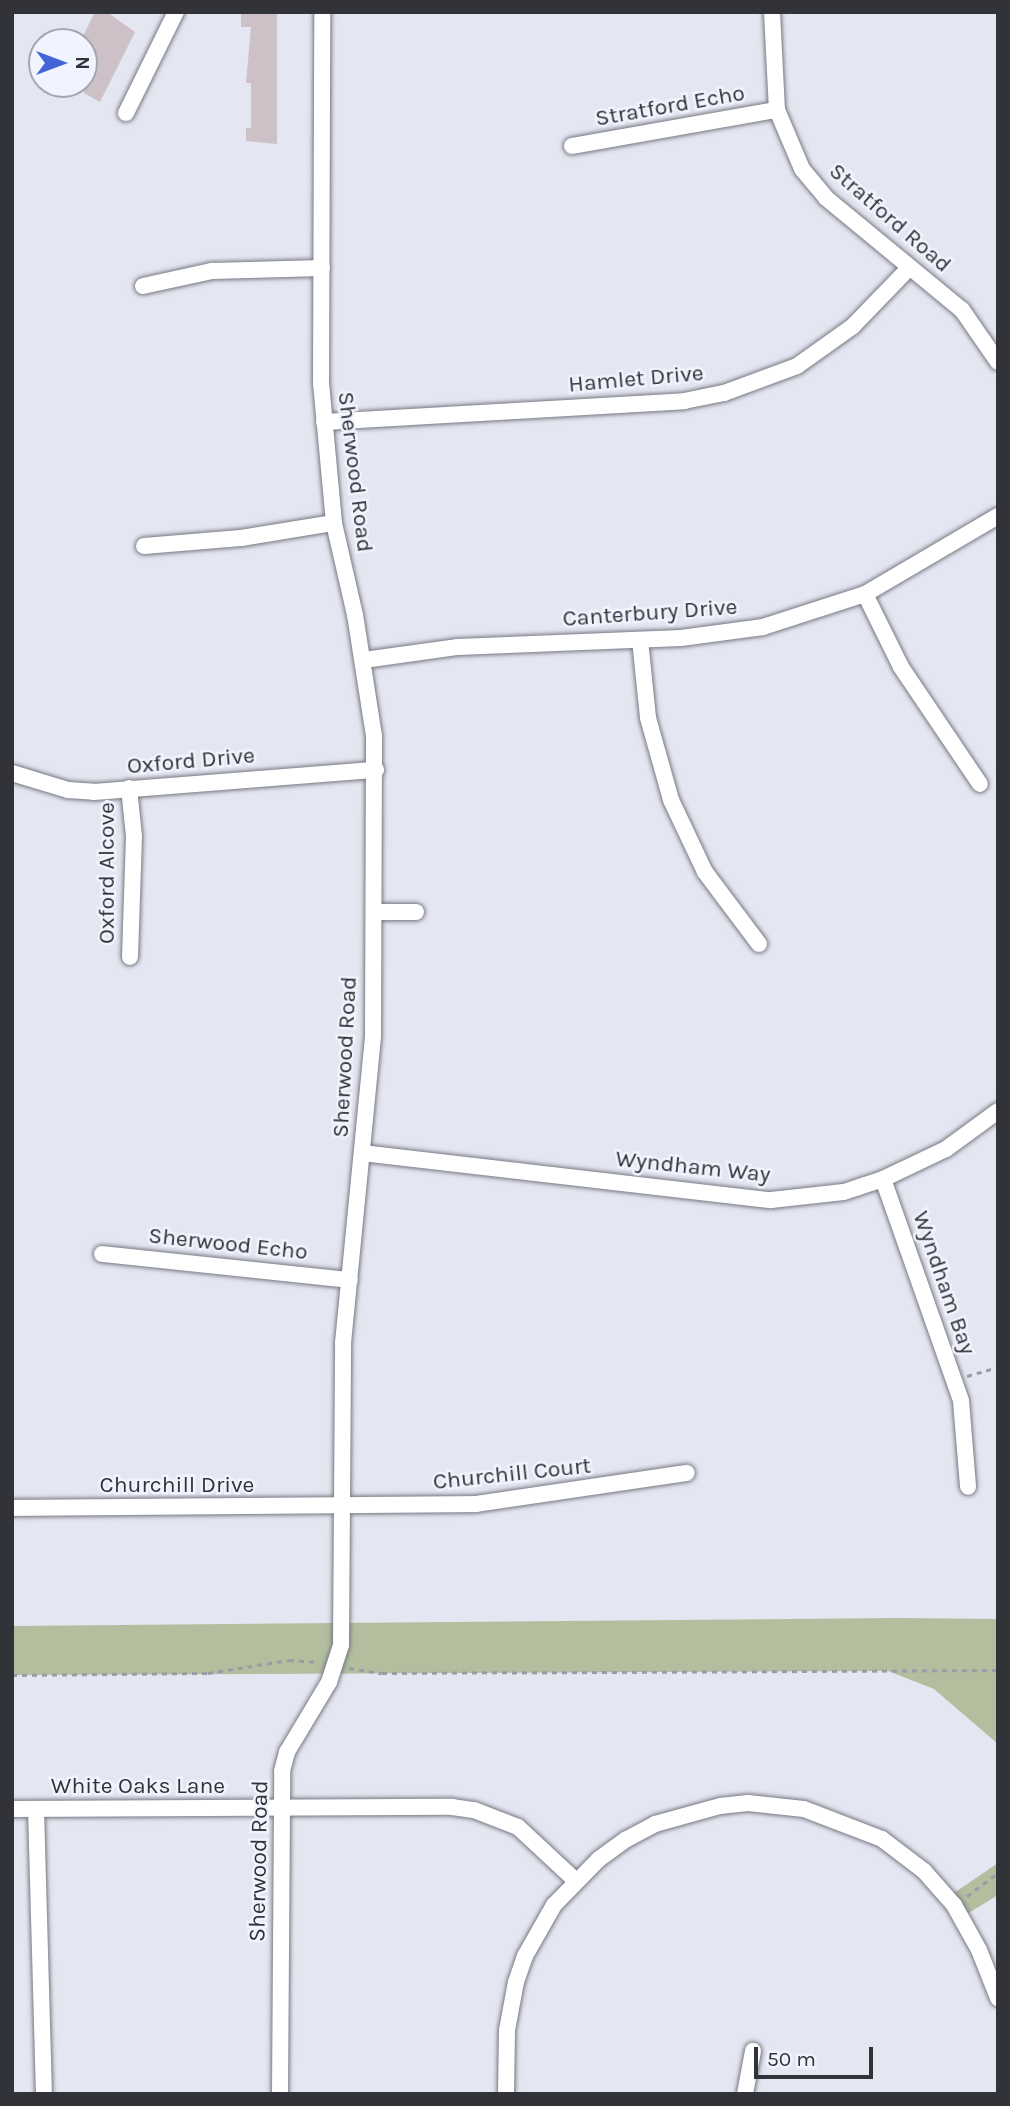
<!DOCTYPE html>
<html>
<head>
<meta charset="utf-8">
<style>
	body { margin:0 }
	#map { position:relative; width:1010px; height:2106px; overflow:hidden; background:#e4e6f1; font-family:Karla,sans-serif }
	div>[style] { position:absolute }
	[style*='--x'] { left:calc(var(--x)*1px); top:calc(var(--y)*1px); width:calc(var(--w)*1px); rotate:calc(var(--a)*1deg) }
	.green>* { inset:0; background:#b3be9e }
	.building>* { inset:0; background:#cdc1c7 }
	.path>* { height:2.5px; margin-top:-1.25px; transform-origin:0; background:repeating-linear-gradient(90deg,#9a9ca5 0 5px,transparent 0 10px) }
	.roads { filter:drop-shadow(0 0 2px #777983) drop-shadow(0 0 2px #777983) }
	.minor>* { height:16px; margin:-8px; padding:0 8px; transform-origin:8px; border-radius:8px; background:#fff }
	span { translate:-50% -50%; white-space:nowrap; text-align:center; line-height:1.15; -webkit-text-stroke:5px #f1f3fe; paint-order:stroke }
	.street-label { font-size:23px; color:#323338 }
	.frame { position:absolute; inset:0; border:14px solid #323338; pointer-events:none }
	.north { position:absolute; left:28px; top:28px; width:70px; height:70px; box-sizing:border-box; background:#f1f3fe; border:2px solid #a5a6af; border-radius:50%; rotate:90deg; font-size:19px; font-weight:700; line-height:28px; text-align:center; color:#323338 }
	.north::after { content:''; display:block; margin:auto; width:24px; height:32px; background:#4165d7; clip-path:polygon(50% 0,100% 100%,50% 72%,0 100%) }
	.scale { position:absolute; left:754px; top:2047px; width:119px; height:32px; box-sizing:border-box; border:4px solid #323338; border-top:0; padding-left:9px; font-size:21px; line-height:24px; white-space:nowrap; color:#323338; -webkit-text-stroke:5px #f1f3fe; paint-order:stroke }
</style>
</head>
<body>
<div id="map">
	<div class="green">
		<div style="clip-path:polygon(897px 1618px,998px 1619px,998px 1744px,934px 1689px,888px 1671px,12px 1675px,12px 1626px)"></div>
		<div style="clip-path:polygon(998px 1863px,998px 1895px,962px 1917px,948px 1897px)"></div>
	</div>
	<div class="building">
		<div style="clip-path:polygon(95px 12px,107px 12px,135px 32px,100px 102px,84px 93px,84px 42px,80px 42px)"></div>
		<div style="clip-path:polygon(241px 12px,277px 12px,277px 144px,246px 141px,246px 128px,251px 128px,251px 83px,246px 83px,251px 27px,241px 27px)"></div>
	</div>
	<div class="path">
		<div style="--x:967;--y:1376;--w:32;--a:-16"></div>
		<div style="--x:349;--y:1668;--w:33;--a:9"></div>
		<div style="--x:382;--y:1673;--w:616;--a:-0.28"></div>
		<div style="--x:12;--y:1675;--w:196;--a:-0.6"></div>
		<div style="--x:208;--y:1673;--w:82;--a:-9.1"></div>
		<div style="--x:289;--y:1660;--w:30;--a:4"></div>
		<div style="--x:967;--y:1896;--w:39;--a:-37"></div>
	</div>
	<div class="roads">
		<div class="minor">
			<div style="--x:772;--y:12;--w:98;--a:87.1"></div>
			<div style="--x:777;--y:110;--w:64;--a:67"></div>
			<div style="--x:802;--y:169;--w:38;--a:50"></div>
			<div style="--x:826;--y:198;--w:176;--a:39.5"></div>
			<div style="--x:962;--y:310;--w:63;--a:55.3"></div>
			<div style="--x:126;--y:113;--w:113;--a:-63.7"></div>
			<div style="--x:572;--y:146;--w:208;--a:-10"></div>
			<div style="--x:143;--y:286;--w:71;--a:-12.3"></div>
			<div style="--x:212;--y:271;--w:110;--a:-1.6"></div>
			<div style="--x:324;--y:422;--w:361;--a:-3.3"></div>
			<div style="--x:684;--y:401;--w:41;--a:-11.3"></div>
			<div style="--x:724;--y:393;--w:78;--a:-20.3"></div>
			<div style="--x:797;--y:366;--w:69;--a:-35.5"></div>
			<div style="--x:853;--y:326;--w:81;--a:-46"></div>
			<div style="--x:144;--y:546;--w:97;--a:-4.7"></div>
			<div style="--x:241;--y:538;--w:94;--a:-9.2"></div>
			<div style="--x:865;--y:594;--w:81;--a:63.7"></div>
			<div style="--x:901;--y:667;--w:141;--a:56"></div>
			<div style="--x:640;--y:640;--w:78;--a:84.1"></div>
			<div style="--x:648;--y:718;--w:85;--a:74.3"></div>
			<div style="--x:671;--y:800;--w:80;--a:64.7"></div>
			<div style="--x:705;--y:872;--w:90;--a:53.1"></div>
			<div style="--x:364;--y:660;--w:95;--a:-7.9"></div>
			<div style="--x:458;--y:647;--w:223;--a:-2.3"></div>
			<div style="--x:681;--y:638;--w:83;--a:-7.6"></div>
			<div style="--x:763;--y:627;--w:107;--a:-17.9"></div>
			<div style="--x:865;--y:594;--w:154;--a:-30.4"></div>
			<div style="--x:12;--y:773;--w:59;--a:16.9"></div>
			<div style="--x:68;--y:790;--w:26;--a:4"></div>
			<div style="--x:94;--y:792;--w:283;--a:-4.5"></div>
			<div style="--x:129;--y:788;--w:48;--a:84.1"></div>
			<div style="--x:134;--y:836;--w:121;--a:91.9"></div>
			<div style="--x:374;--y:912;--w:42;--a:0"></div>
			<div style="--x:362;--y:1153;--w:412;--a:6.6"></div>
			<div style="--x:771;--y:1200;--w:73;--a:-6.3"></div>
			<div style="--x:844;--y:1192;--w:41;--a:-18.4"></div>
			<div style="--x:883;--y:1179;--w:70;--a:-25.5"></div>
			<div style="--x:946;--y:1149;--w:64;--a:-36.2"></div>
			<div style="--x:883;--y:1179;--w:235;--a:70.6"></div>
			<div style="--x:961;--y:1401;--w:86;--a:85.3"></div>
			<div style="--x:102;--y:1254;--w:249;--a:6"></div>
			<div style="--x:12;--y:1508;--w:464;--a:-0.5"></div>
			<div style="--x:476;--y:1504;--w:213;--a:-8.4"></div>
			<div style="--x:12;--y:1809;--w:440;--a:-0.3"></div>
			<div style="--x:452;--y:1807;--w:22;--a:8"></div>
			<div style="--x:474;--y:1810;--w:47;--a:21.1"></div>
			<div style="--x:518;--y:1827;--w:78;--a:42.9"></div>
			<div style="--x:36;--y:1809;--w:285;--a:88.4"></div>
			<div style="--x:280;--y:2094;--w:323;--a:-89.6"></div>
			<div style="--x:282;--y:1771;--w:20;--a:-75"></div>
			<div style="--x:287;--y:1752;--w:82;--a:-59"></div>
			<div style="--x:329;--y:1682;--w:39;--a:-72"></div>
			<div style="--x:341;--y:1645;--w:302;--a:-89.6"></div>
			<div style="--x:343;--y:1343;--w:308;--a:-84.4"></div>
			<div style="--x:373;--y:1036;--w:300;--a:-89.8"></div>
			<div style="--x:374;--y:736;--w:122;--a:-98.9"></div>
			<div style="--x:355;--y:615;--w:94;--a:-102.9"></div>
			<div style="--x:334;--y:523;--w:141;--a:-95.3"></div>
			<div style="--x:321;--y:383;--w:371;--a:-89.8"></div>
			<div style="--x:506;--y:2094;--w:64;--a:-89.1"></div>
			<div style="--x:507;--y:2030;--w:49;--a:-79.4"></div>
			<div style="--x:516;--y:1982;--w:28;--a:-71"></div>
			<div style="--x:525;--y:1956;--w:59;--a:-60.4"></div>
			<div style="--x:554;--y:1905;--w:64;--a:-45.6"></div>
			<div style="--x:599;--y:1859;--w:34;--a:-36"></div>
			<div style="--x:627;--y:1839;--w:32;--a:-28"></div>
			<div style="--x:655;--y:1824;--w:67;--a:-15.5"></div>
			<div style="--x:720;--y:1806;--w:28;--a:-6"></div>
			<div style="--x:748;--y:1803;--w:56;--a:6.1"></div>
			<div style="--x:804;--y:1809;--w:84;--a:21"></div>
			<div style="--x:882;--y:1839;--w:53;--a:37.3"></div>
			<div style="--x:924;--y:1871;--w:45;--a:48.6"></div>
			<div style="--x:954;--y:1905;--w:51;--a:60.9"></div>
			<div style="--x:979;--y:1950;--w:52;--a:68.4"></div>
			<div style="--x:745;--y:2094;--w:44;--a:-79.5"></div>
		</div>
	</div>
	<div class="street-label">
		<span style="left:670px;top:106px;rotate:-10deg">Stratford Echo</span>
		<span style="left:890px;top:218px;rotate:41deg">Stratford Road</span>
		<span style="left:636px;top:379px;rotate:-5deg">Hamlet Drive</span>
		<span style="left:355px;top:472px;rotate:83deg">Sherwood Road</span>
		<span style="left:650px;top:613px;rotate:-4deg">Canterbury Drive</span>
		<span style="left:191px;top:761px;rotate:-5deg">Oxford Drive</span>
		<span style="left:107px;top:873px;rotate:-90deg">Oxford Alcove</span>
		<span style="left:345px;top:1057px;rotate:-87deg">Sherwood Road</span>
		<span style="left:693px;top:1167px;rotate:6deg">Wyndham Way</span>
		<span style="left:228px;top:1244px;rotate:6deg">Sherwood Echo</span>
		<span style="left:944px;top:1283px;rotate:71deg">Wyndham Bay</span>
		<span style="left:512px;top:1474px;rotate:-6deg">Churchill Court</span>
		<span style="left:177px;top:1485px">Churchill Drive</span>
		<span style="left:138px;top:1786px">White Oaks Lane</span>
		<span style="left:259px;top:1861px;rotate:-89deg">Sherwood Road</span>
	</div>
	<div class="frame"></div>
	<div class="north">N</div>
	<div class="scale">50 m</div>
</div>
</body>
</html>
